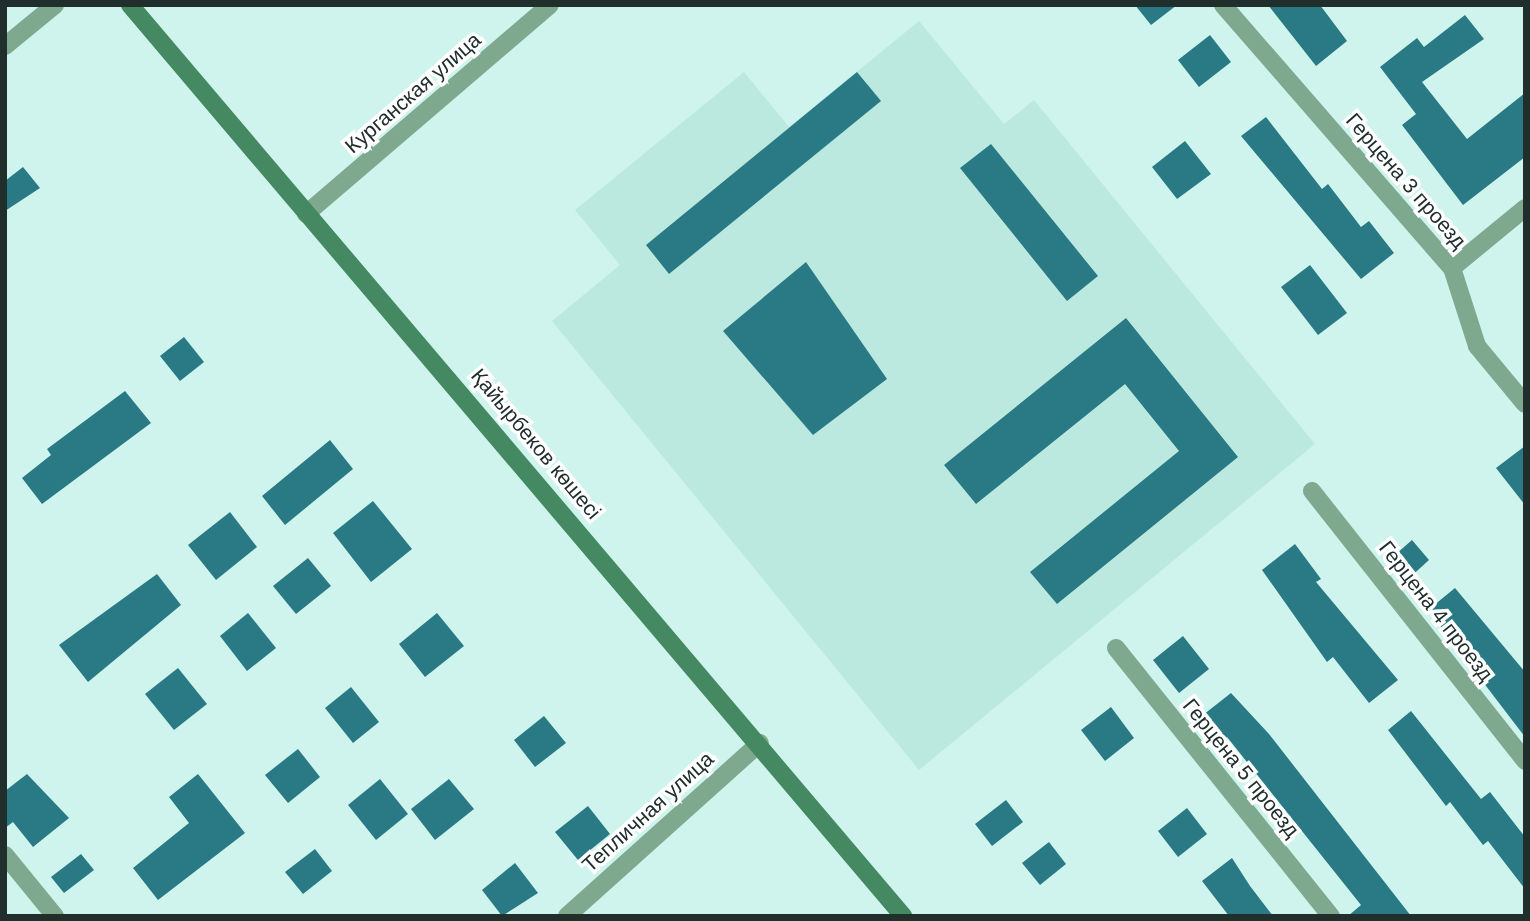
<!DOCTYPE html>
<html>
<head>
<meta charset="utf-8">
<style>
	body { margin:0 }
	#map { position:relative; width:1530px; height:921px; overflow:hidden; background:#cff4ed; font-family:Helvetica,sans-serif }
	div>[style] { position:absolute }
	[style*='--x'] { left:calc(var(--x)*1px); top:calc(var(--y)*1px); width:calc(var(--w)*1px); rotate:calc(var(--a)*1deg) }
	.built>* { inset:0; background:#bbe9e0 }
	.building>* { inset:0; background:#297a85 }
	.minor>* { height:18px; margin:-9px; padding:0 9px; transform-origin:9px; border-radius:9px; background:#7ea98e }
	.tertiary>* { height:18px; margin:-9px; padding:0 9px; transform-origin:9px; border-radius:9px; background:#7ea98e }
	.secondary>* { height:18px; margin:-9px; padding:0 9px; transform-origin:9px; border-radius:9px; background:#448961 }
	span { translate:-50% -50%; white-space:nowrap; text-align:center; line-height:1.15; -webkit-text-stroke:7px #fff; paint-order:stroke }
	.street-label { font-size:21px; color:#202e2c }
	.frame { position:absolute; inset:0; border:7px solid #202e2c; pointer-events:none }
</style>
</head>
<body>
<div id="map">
	<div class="built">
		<div style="clip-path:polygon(919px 21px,1004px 124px,1034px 100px,1315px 444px,919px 770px,552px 321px,620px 265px,575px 210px,744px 72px,789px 127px)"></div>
	</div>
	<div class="building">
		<div style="clip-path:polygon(1135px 5px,1177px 5px,1151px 25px)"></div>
		<div style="clip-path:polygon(1268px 5px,1320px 5px,1347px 41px,1316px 66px)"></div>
		<div style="clip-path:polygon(1465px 15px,1484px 39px,1422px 82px,1467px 139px,1525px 93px,1525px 157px,1463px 205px,1402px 125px,1416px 114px,1380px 67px,1417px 38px,1424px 47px)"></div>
		<div style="clip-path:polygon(1210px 35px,1231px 62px,1199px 87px,1178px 60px)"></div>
		<div style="clip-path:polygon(857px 72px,881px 101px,669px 274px,646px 245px)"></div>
		<div style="clip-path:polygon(1266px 117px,1322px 189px,1328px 184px,1361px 227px,1369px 221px,1394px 253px,1361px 279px,1241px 136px)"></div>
		<div style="clip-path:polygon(1185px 141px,1211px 174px,1177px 199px,1152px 167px)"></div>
		<div style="clip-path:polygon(991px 144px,1098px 276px,1067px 301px,960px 168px)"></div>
		<div style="clip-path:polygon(23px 167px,40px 188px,5px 211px,5px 181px)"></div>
		<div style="clip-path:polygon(806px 262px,887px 379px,813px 435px,723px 331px)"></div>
		<div style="clip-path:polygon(1310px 265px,1347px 313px,1318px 335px,1281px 287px)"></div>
		<div style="clip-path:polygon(1126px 318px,1238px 457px,1057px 604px,1030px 572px,1179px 451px,1125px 384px,976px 504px,944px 465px)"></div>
		<div style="clip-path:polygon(184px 337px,204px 362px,180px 381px,160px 356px)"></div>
		<div style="clip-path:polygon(125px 391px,151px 423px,42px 504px,22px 478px,51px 455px,47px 449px)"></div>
		<div style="clip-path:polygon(330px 440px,353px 469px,285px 525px,262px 496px)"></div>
		<div style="clip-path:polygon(1525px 446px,1525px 505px,1496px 468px)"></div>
		<div style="clip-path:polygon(373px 501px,412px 549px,371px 582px,333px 533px)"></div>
		<div style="clip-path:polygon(230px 512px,257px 547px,216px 580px,188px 545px)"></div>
		<div style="clip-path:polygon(1412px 540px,1429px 560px,1406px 581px,1388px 561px)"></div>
		<div style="clip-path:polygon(1295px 544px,1321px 579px,1316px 582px,1398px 680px,1369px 703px,1333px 657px,1327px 662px,1262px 570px)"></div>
		<div style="clip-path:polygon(308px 558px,331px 586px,296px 614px,273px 586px)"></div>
		<div style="clip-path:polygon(157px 574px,181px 605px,88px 682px,59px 645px)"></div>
		<div style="clip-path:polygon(1455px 588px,1525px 672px,1525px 737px,1428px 610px)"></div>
		<div style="clip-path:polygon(248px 613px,276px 648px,247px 671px,220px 636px)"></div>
		<div style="clip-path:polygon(437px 613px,464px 646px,425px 677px,399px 644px)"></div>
		<div style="clip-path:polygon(1183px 636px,1209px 669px,1179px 693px,1153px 660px)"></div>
		<div style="clip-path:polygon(178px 668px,207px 704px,174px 730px,145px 694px)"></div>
		<div style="clip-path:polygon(351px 687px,379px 722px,353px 743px,325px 708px)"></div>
		<div style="clip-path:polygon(1231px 693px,1269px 734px,1411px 916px,1348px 916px,1361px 905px,1227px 737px,1223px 740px,1203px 715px)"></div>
		<div style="clip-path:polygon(1111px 707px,1134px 738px,1105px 761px,1081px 730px)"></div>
		<div style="clip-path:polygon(1411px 711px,1481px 799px,1490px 792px,1525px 837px,1525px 889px,1488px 841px,1483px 845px,1450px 802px,1446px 806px,1388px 730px)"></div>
		<div style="clip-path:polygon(544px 716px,566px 743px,535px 767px,514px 740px)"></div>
		<div style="clip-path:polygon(298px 749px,320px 777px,288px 803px,265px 775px)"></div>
		<div style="clip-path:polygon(27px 774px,69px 818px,33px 847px,13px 822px,5px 828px,5px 791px)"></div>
		<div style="clip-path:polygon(198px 774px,245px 833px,158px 900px,133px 868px,189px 823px,169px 797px)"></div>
		<div style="clip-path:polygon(380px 779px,408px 814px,376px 840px,348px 805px)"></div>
		<div style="clip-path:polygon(449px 779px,474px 809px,435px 840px,411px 809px)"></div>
		<div style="clip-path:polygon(1006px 800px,1023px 822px,992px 846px,975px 824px)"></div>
		<div style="clip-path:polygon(588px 806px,610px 834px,578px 860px,555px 832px)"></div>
		<div style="clip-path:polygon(1187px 808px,1207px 834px,1178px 857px,1158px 831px)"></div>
		<div style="clip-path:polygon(1049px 842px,1066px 864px,1040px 885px,1022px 863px)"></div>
		<div style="clip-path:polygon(315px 849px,332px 871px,303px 894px,285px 872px)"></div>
		<div style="clip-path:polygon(81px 854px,94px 870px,64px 893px,51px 877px)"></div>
		<div style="clip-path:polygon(1232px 858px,1250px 886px,1273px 916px,1229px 916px,1202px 881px)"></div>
		<div style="clip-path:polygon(515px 863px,538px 893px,502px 916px,482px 890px)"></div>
	</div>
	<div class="minor">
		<div style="--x:1223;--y:5;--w:349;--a:49"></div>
		<div style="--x:1452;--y:268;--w:82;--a:72.2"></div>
		<div style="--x:1477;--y:346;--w:75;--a:50.4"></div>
		<div style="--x:5;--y:46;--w:65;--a:-39.4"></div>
		<div style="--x:1452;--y:268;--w:94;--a:-39.4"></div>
		<div style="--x:1312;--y:491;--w:344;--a:51.7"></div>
		<div style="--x:1116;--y:648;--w:344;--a:51.3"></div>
		<div style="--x:5;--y:855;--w:79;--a:50.7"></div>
		<div style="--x:567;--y:916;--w:259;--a:-41.9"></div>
	</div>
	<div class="tertiary">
		<div style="--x:306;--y:214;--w:321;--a:-40.6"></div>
	</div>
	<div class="secondary">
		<div style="--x:130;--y:5;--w:1195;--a:49.68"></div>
	</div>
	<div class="street-label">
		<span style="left:413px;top:93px;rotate:-41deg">Курганская улица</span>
		<span style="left:1406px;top:181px;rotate:49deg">Герцена 3 проезд</span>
		<span style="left:536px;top:444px;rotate:50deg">Қайырбеков көшесі</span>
		<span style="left:1436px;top:611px;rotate:52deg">Герцена 4 проезд</span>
		<span style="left:1241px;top:768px;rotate:51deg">Герцена 5 проезд</span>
		<span style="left:648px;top:812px;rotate:-42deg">Тепличная улица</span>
	</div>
	<div class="frame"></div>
</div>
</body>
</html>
